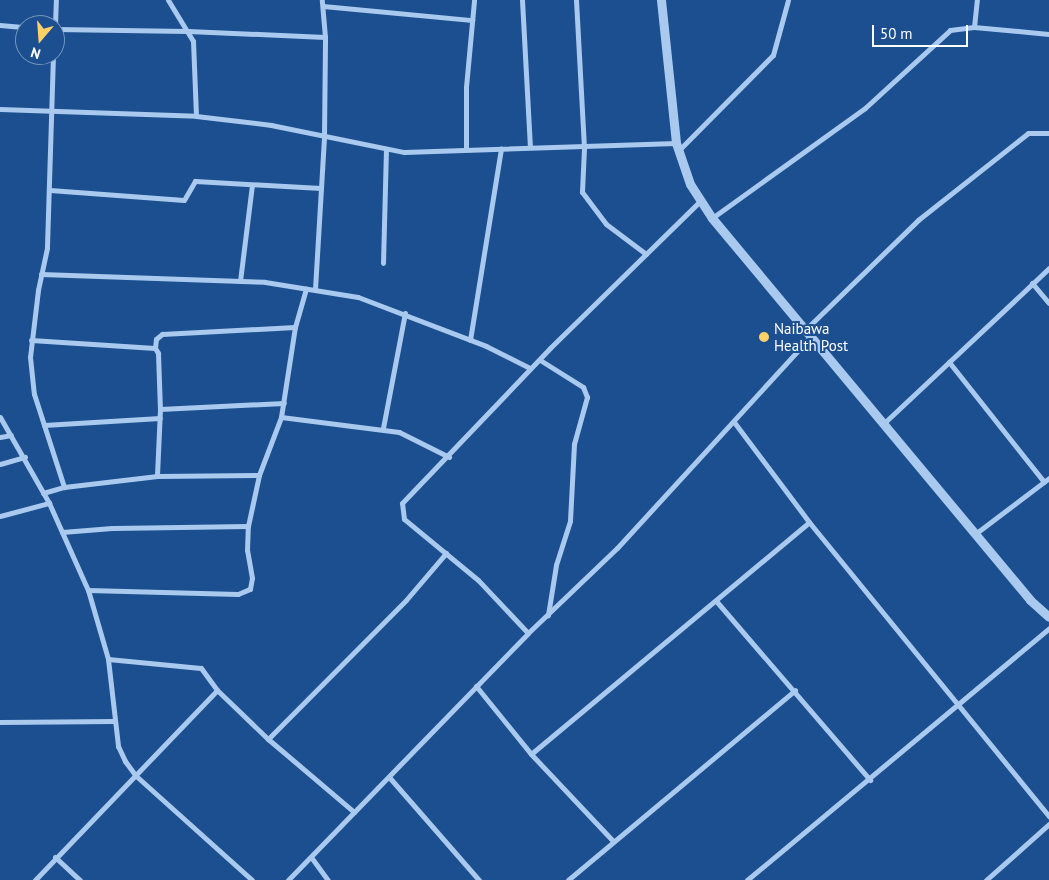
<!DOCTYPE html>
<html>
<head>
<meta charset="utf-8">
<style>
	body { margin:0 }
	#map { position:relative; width:1049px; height:880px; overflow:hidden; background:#1b4f8f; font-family:"PT Sans",sans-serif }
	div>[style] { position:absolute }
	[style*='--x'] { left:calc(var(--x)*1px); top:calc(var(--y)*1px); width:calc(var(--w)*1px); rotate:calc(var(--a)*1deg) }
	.minor>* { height:5px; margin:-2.5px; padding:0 2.5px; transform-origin:2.5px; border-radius:2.5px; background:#a9c9ee }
	.tertiary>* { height:9px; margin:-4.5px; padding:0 4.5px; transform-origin:4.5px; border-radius:4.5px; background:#a9c9ee }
	.dots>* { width:14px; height:14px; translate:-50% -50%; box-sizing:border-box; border:2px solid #1b4f8f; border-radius:50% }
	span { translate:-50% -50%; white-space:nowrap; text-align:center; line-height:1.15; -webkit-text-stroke:4px #1b4f8f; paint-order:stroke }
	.poi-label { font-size:15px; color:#fff }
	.left { translate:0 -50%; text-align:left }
	.north { position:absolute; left:15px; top:15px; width:50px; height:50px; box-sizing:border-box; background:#1b4f8f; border:1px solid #7695bc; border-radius:50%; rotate:198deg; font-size:14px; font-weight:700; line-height:20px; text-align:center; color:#fff }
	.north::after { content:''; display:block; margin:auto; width:18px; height:22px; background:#ffd166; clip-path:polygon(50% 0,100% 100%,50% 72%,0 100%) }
	.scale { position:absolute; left:872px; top:25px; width:96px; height:22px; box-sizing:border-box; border:2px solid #fff; border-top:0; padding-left:6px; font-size:15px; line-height:18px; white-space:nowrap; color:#fff; -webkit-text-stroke:4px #1b4f8f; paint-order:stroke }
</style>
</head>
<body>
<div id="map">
	<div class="minor">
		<div style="--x:168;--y:0;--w:48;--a:58.6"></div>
		<div style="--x:193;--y:41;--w:75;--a:87.7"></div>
		<div style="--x:522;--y:0;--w:146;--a:86.9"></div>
		<div style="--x:576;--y:0;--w:148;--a:86.9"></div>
		<div style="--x:584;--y:148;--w:44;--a:92.6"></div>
		<div style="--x:582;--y:192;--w:40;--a:53"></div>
		<div style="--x:606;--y:224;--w:50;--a:36.9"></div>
		<div style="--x:323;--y:6;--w:150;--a:5.4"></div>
		<div style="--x:0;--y:25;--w:25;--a:5"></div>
		<div style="--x:55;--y:25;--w:25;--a:-88"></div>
		<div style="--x:974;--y:27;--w:27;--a:-84"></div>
		<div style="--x:55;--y:29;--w:133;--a:0.9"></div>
		<div style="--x:188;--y:31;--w:137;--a:2.5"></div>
		<div style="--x:53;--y:55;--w:193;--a:91.8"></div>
		<div style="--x:47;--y:248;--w:43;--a:102.1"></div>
		<div style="--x:38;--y:290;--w:67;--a:96.8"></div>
		<div style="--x:30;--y:357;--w:37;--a:84"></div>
		<div style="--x:34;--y:394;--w:98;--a:72.1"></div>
		<div style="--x:0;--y:109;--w:196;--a:2"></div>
		<div style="--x:196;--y:116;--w:76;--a:6.8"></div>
		<div style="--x:271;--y:125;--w:136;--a:11.5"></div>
		<div style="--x:404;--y:152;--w:272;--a:-1.9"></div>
		<div style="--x:466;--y:148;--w:61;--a:-90"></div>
		<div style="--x:466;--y:87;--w:87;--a:-84.7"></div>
		<div style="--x:678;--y:151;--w:135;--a:-45.3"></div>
		<div style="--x:773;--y:55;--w:57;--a:-74.7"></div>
		<div style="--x:50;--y:190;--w:134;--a:4.3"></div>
		<div style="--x:184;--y:200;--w:22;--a:-60"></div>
		<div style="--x:195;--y:181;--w:126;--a:3.2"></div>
		<div style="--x:712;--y:218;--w:188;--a:-35.7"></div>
		<div style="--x:865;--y:108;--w:115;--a:-42.5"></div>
		<div style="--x:950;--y:30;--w:24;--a:-7"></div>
		<div style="--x:974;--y:27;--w:75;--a:5.3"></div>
		<div style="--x:383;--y:263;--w:113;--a:-88.5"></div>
		<div style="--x:41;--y:274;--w:224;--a:2"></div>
		<div style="--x:265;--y:282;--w:94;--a:9.2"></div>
		<div style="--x:358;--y:297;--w:137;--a:20.9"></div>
		<div style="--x:486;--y:346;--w:49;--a:26.6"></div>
		<div style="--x:240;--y:281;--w:97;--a:-82.9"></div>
		<div style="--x:1032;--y:283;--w:26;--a:50"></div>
		<div style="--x:315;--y:289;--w:152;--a:-86.6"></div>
		<div style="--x:324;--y:137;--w:100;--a:-89.4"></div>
		<div style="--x:325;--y:37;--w:37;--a:-95"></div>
		<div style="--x:805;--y:330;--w:158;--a:-44.2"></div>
		<div style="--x:918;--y:220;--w:140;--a:-38.3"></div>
		<div style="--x:1028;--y:133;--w:21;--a:0"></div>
		<div style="--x:31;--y:340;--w:124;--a:3.7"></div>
		<div style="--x:155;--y:348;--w:6;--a:59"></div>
		<div style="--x:158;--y:353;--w:56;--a:88"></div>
		<div style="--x:160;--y:409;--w:67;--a:92.6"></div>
		<div style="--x:470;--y:340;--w:194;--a:-80.8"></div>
		<div style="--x:155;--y:348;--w:9;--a:-84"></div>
		<div style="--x:156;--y:339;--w:8;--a:-40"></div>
		<div style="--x:162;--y:334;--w:133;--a:-3"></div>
		<div style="--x:540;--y:360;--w:51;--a:32.1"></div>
		<div style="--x:583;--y:387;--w:11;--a:68"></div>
		<div style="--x:587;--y:397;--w:49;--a:105.5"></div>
		<div style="--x:574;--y:444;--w:77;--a:93"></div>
		<div style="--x:570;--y:521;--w:46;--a:107.7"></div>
		<div style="--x:556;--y:565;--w:51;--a:99.1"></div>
		<div style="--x:949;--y:362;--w:153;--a:51.6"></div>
		<div style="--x:160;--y:409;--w:124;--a:-2.8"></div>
		<div style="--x:0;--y:417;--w:99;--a:60.3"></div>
		<div style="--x:49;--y:503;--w:95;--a:65.9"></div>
		<div style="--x:88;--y:590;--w:72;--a:73.8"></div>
		<div style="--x:108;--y:659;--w:88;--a:83.4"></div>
		<div style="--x:118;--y:746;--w:17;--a:65"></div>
		<div style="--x:125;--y:761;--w:17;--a:54"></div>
		<div style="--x:135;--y:775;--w:157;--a:41.9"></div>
		<div style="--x:281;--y:417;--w:119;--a:7.2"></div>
		<div style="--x:399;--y:432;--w:56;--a:26.6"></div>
		<div style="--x:734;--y:422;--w:125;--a:53.1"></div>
		<div style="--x:809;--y:522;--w:380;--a:50.8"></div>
		<div style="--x:883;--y:424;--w:228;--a:-43.2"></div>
		<div style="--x:44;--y:425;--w:116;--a:-3.5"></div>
		<div style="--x:383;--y:428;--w:117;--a:-79.2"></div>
		<div style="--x:0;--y:437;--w:11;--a:-10"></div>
		<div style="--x:0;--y:464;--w:26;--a:-16"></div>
		<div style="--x:43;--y:493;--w:22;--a:-16"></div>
		<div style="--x:64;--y:487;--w:94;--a:-6.7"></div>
		<div style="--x:157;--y:476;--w:102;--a:-0.6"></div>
		<div style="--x:0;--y:516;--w:51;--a:-14.9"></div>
		<div style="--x:62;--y:532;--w:50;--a:-4.6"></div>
		<div style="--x:112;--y:528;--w:136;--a:-0.8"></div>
		<div style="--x:975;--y:534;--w:93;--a:-37.1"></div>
		<div style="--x:88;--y:590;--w:150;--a:1.5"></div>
		<div style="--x:238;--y:594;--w:13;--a:-23"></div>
		<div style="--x:250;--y:589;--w:11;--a:-80"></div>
		<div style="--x:252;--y:578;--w:28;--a:-100"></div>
		<div style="--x:247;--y:550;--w:24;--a:-88"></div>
		<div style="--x:248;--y:526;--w:52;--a:-77.8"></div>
		<div style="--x:259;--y:475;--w:62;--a:-69.2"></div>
		<div style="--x:281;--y:417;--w:91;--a:-81.2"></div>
		<div style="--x:295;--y:327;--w:40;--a:-74"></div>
		<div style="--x:717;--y:602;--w:235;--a:49.3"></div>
		<div style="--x:528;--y:633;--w:73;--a:-133.3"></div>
		<div style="--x:478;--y:580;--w:96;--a:-140.5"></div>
		<div style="--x:404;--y:519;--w:16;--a:-97"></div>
		<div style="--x:402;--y:503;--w:214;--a:-46.3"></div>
		<div style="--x:550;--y:348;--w:211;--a:-44.4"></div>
		<div style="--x:108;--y:659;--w:93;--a:5.5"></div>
		<div style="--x:201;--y:668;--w:27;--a:54"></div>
		<div style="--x:217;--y:690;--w:71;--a:43.9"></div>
		<div style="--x:268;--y:739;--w:113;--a:40.3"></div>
		<div style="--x:476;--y:686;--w:87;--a:51"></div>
		<div style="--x:531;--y:754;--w:120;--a:46.7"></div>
		<div style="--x:0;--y:722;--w:115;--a:-0.5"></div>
		<div style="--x:268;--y:739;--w:196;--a:-45.2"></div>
		<div style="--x:406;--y:600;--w:62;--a:-49.6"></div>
		<div style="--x:531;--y:754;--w:362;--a:-39.8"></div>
		<div style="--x:389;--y:777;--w:137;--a:48.9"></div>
		<div style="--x:55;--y:857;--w:34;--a:43"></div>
		<div style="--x:311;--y:857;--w:29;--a:54"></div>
		<div style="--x:35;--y:880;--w:263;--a:-46.2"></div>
		<div style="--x:288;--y:880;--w:344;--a:-45.8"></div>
		<div style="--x:528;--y:633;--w:123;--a:-43.7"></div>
		<div style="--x:617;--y:548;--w:287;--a:-47.5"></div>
		<div style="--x:568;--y:880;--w:296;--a:-39.9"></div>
		<div style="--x:747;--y:880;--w:393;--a:-39.8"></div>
		<div style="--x:986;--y:880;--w:84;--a:-41.6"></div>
	</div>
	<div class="tertiary">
		<div style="--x:661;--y:0;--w:144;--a:84"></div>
		<div style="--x:676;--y:143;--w:43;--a:71.1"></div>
		<div style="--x:690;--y:184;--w:40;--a:57.1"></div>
		<div style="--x:712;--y:218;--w:497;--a:50.2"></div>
		<div style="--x:1030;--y:600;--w:25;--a:42"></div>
	</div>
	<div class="dots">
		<div style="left:764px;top:337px;background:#ffd166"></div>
	</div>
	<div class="poi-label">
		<span class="left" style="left:774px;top:337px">Naibawa<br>Health Post</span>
	</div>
	<div class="north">N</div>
	<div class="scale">50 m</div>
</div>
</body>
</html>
